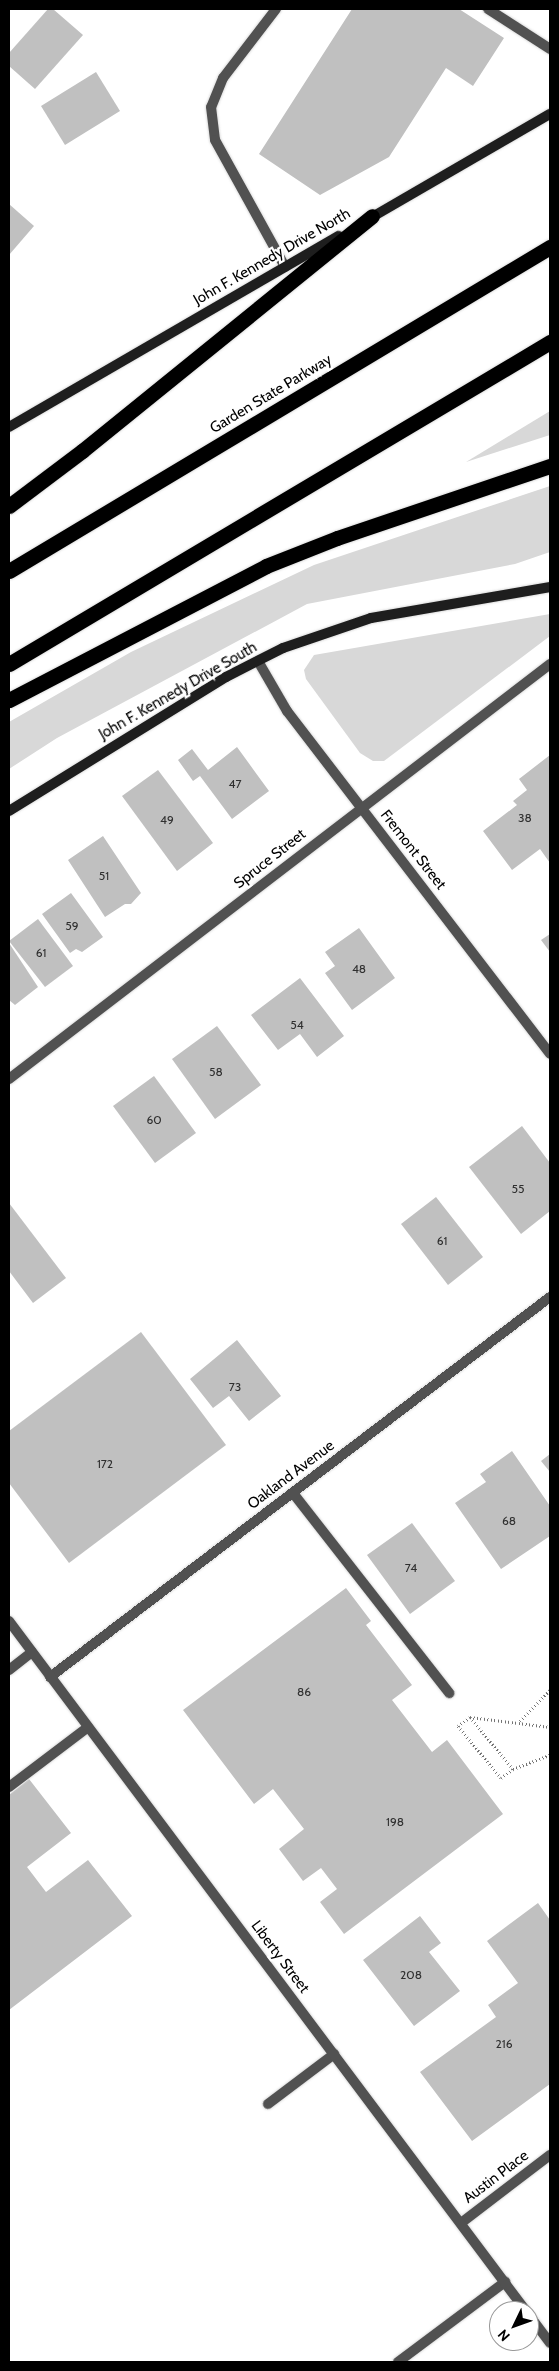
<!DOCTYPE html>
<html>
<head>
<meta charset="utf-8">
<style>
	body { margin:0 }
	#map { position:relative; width:559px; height:2371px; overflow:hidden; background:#fff; font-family:Cabin,sans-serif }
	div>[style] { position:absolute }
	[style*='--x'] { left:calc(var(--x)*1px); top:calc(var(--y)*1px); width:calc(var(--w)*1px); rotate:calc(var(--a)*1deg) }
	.green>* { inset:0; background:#d8d8d8 }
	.building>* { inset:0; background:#c0c0c0 }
	.path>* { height:3px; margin-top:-1.5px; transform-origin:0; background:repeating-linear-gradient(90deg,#737373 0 1px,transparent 0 3.5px) }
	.roads { filter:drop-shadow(0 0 1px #dbdbdb) drop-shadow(0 0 1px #dbdbdb) }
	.service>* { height:10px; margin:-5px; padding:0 5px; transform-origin:5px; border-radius:5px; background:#515151 }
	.minor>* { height:10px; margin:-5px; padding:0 5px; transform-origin:5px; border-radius:5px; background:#515151 }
	.tertiary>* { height:10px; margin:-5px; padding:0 5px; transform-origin:5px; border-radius:5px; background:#515151 }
	.secondary>* { height:10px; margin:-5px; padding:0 5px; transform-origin:5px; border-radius:5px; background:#1e1e1e }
	.motorway>* { height:15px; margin:-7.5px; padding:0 7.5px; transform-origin:7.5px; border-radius:7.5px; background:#000 }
	span { translate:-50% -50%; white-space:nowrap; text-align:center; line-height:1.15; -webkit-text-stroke:4.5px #fff; paint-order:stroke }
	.number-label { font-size:12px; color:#303030 }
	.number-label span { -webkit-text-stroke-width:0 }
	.street-label { font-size:15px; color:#000 }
	.frame { position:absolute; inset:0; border:10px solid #000; pointer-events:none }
	.north { position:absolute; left:489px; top:2301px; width:50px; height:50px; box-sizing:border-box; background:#fff; border:1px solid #999; border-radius:50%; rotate:228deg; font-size:14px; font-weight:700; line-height:20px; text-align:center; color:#000 }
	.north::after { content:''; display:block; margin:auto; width:18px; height:22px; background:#000; clip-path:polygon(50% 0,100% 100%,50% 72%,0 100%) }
</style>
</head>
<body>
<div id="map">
	<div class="green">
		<div style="clip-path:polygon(550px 411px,550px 435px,466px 462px)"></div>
		<div style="clip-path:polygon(550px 486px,550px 552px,515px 564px,307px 604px,57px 738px,9px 769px,9px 722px,131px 652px,314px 565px)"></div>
		<div style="clip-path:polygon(550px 614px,550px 636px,384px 761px,373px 761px,360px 753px,306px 679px,304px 670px,314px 655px)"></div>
	</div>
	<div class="building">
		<div style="clip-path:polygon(48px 9px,53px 9px,83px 35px,35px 89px,9px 66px,9px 53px)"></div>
		<div style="clip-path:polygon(352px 9px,459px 9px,504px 38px,473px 86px,446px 68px,389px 157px,320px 195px,259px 154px)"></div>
		<div style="clip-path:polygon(96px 72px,120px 111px,65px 145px,41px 106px)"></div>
		<div style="clip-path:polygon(9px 204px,34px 226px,9px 255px)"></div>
		<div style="clip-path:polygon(237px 747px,269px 791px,232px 819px,200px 776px,193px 781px,178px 760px,192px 749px,208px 770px)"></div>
		<div style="clip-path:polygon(550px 755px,550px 863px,540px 849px,512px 870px,483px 831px,517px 805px,513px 801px,527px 790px,519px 779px)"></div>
		<div style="clip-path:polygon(158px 770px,213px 843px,177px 871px,122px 796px)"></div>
		<div style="clip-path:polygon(103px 836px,141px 893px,131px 904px,125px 904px,105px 917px,68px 860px)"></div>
		<div style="clip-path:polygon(71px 893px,103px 937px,82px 952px,76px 949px,70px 953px,42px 914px)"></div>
		<div style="clip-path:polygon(38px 919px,73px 966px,45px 987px,9px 941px)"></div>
		<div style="clip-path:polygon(359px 928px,395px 978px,352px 1010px,325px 973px,335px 966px,325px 952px)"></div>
		<div style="clip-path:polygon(550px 934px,550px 952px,541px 940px)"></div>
		<div style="clip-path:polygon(9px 943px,38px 987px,15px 1005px,9px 1000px)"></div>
		<div style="clip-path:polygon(300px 978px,344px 1036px,317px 1057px,300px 1034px,278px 1050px,251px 1015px)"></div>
		<div style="clip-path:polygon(217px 1026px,261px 1085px,215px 1119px,172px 1059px)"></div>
		<div style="clip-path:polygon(154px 1076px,196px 1133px,155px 1163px,113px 1106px)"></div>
		<div style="clip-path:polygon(522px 1126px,550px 1163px,550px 1211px,521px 1234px,469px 1167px)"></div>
		<div style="clip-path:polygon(436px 1197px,483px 1257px,448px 1285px,401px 1224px)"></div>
		<div style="clip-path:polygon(9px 1203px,66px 1278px,33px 1303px,9px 1271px)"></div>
		<div style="clip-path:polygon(141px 1332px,226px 1445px,69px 1563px,9px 1483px,9px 1431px)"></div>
		<div style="clip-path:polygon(237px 1340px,281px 1396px,249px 1421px,229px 1396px,213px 1408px,190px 1379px)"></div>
		<div style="clip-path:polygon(512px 1451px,550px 1506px,550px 1536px,501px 1569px,455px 1503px,486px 1482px,480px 1474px)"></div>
		<div style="clip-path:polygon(550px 1454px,550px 1472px,541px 1461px)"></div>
		<div style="clip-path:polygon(412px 1523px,455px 1581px,410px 1614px,367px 1555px)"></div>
		<div style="clip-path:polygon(346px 1588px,371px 1621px,366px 1625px,412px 1685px,392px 1700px,432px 1752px,447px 1740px,503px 1814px,344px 1934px,320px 1902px,337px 1889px,321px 1868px,303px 1881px,279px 1849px,304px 1829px,273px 1789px,254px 1804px,183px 1710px)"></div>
		<div style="clip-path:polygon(29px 1779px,71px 1833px,27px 1867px,46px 1892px,88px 1860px,132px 1916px,9px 2010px,9px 1795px)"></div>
		<div style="clip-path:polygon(538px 1903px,550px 1920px,550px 2084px,472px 2141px,420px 2072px,496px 2017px,488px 2005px,518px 1983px,487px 1941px)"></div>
		<div style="clip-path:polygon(420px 1916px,441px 1943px,429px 1952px,460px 1991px,414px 2026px,363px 1960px)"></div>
	</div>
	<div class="path">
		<div style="--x:470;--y:1717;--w:81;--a:7.1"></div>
		<div style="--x:520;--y:1721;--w:43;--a:-45.9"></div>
		<div style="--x:513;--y:1769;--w:67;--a:-129.6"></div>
		<div style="--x:470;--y:1717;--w:15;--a:143"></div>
		<div style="--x:458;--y:1726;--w:67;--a:50.4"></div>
		<div style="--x:501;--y:1778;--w:15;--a:-37"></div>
		<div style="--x:513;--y:1769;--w:40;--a:-21"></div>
	</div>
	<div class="roads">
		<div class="service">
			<div style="--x:276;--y:9;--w:87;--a:127.5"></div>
			<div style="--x:223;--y:78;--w:31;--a:112"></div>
			<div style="--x:211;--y:107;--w:33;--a:83"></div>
			<div style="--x:215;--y:140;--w:145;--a:61.1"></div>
			<div style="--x:488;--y:9;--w:74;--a:32.8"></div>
			<div style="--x:293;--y:1493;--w:254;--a:52"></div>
			<div style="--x:9;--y:1670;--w:29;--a:-38"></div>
			<div style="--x:9;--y:1787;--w:99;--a:-37.2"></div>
			<div style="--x:268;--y:2104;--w:83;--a:-37.1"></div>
			<div style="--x:398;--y:2362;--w:134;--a:-36.8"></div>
		</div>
		<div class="minor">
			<div style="--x:258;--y:661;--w:58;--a:59.9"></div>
			<div style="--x:287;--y:711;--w:432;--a:52.5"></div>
			<div style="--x:9;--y:1079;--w:682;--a:-37.49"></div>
			<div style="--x:50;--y:1677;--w:628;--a:-37.23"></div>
			<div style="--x:461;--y:2223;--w:112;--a:-37.4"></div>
		</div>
		<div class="tertiary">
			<div style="--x:9;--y:1621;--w:862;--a:53.16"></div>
			<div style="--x:529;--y:2315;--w:35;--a:53"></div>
		</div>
		<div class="secondary">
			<div style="--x:367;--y:220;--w:211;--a:-30.1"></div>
			<div style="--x:9;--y:427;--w:381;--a:-30.1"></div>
			<div style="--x:9;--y:811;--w:255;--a:-31.7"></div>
			<div style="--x:226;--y:677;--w:64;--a:-27"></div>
			<div style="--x:283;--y:648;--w:93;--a:-18.8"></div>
			<div style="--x:371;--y:618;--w:182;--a:-9.8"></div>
		</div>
		<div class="motorway">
			<div style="--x:9;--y:506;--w:91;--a:-37"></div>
			<div style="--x:82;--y:451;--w:373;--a:-39"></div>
			<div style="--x:9;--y:571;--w:631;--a:-30.92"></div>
			<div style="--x:9;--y:664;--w:630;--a:-30.76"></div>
			<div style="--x:9;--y:700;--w:290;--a:-27.5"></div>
			<div style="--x:266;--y:566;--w:76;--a:-21.5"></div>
			<div style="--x:337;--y:538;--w:225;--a:-18.7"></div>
		</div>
	</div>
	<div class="number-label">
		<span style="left:235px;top:784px">47</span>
		<span style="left:525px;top:818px">38</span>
		<span style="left:167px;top:820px">49</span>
		<span style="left:104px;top:876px">51</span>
		<span style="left:72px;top:926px">59</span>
		<span style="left:41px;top:953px">61</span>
		<span style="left:359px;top:969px">48</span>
		<span style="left:297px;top:1025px">54</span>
		<span style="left:216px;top:1072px">58</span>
		<span style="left:154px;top:1120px">60</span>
		<span style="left:518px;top:1189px">55</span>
		<span style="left:442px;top:1241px">61</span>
		<span style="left:235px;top:1387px">73</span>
		<span style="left:105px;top:1464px">172</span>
		<span style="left:509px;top:1521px">68</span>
		<span style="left:411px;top:1568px">74</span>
		<span style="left:304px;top:1692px">86</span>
		<span style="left:395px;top:1822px">198</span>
		<span style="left:411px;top:1975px">208</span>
		<span style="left:504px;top:2044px">216</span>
	</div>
	<div class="street-label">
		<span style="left:272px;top:257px;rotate:-30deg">John F. Kennedy Drive North</span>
		<span style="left:271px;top:394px;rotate:-31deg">Garden State Parkway</span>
		<span style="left:178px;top:691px;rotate:-30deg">John F. Kennedy Drive South</span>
		<span style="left:413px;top:850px;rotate:52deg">Fremont Street</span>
		<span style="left:270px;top:859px;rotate:-38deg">Spruce Street</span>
		<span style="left:291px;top:1475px;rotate:-37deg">Oakland Avenue</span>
		<span style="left:280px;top:1957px;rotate:53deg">Liberty Street</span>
		<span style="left:496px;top:2177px;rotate:-37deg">Austin Place</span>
	</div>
	<div class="frame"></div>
	<div class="north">N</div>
</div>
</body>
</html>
